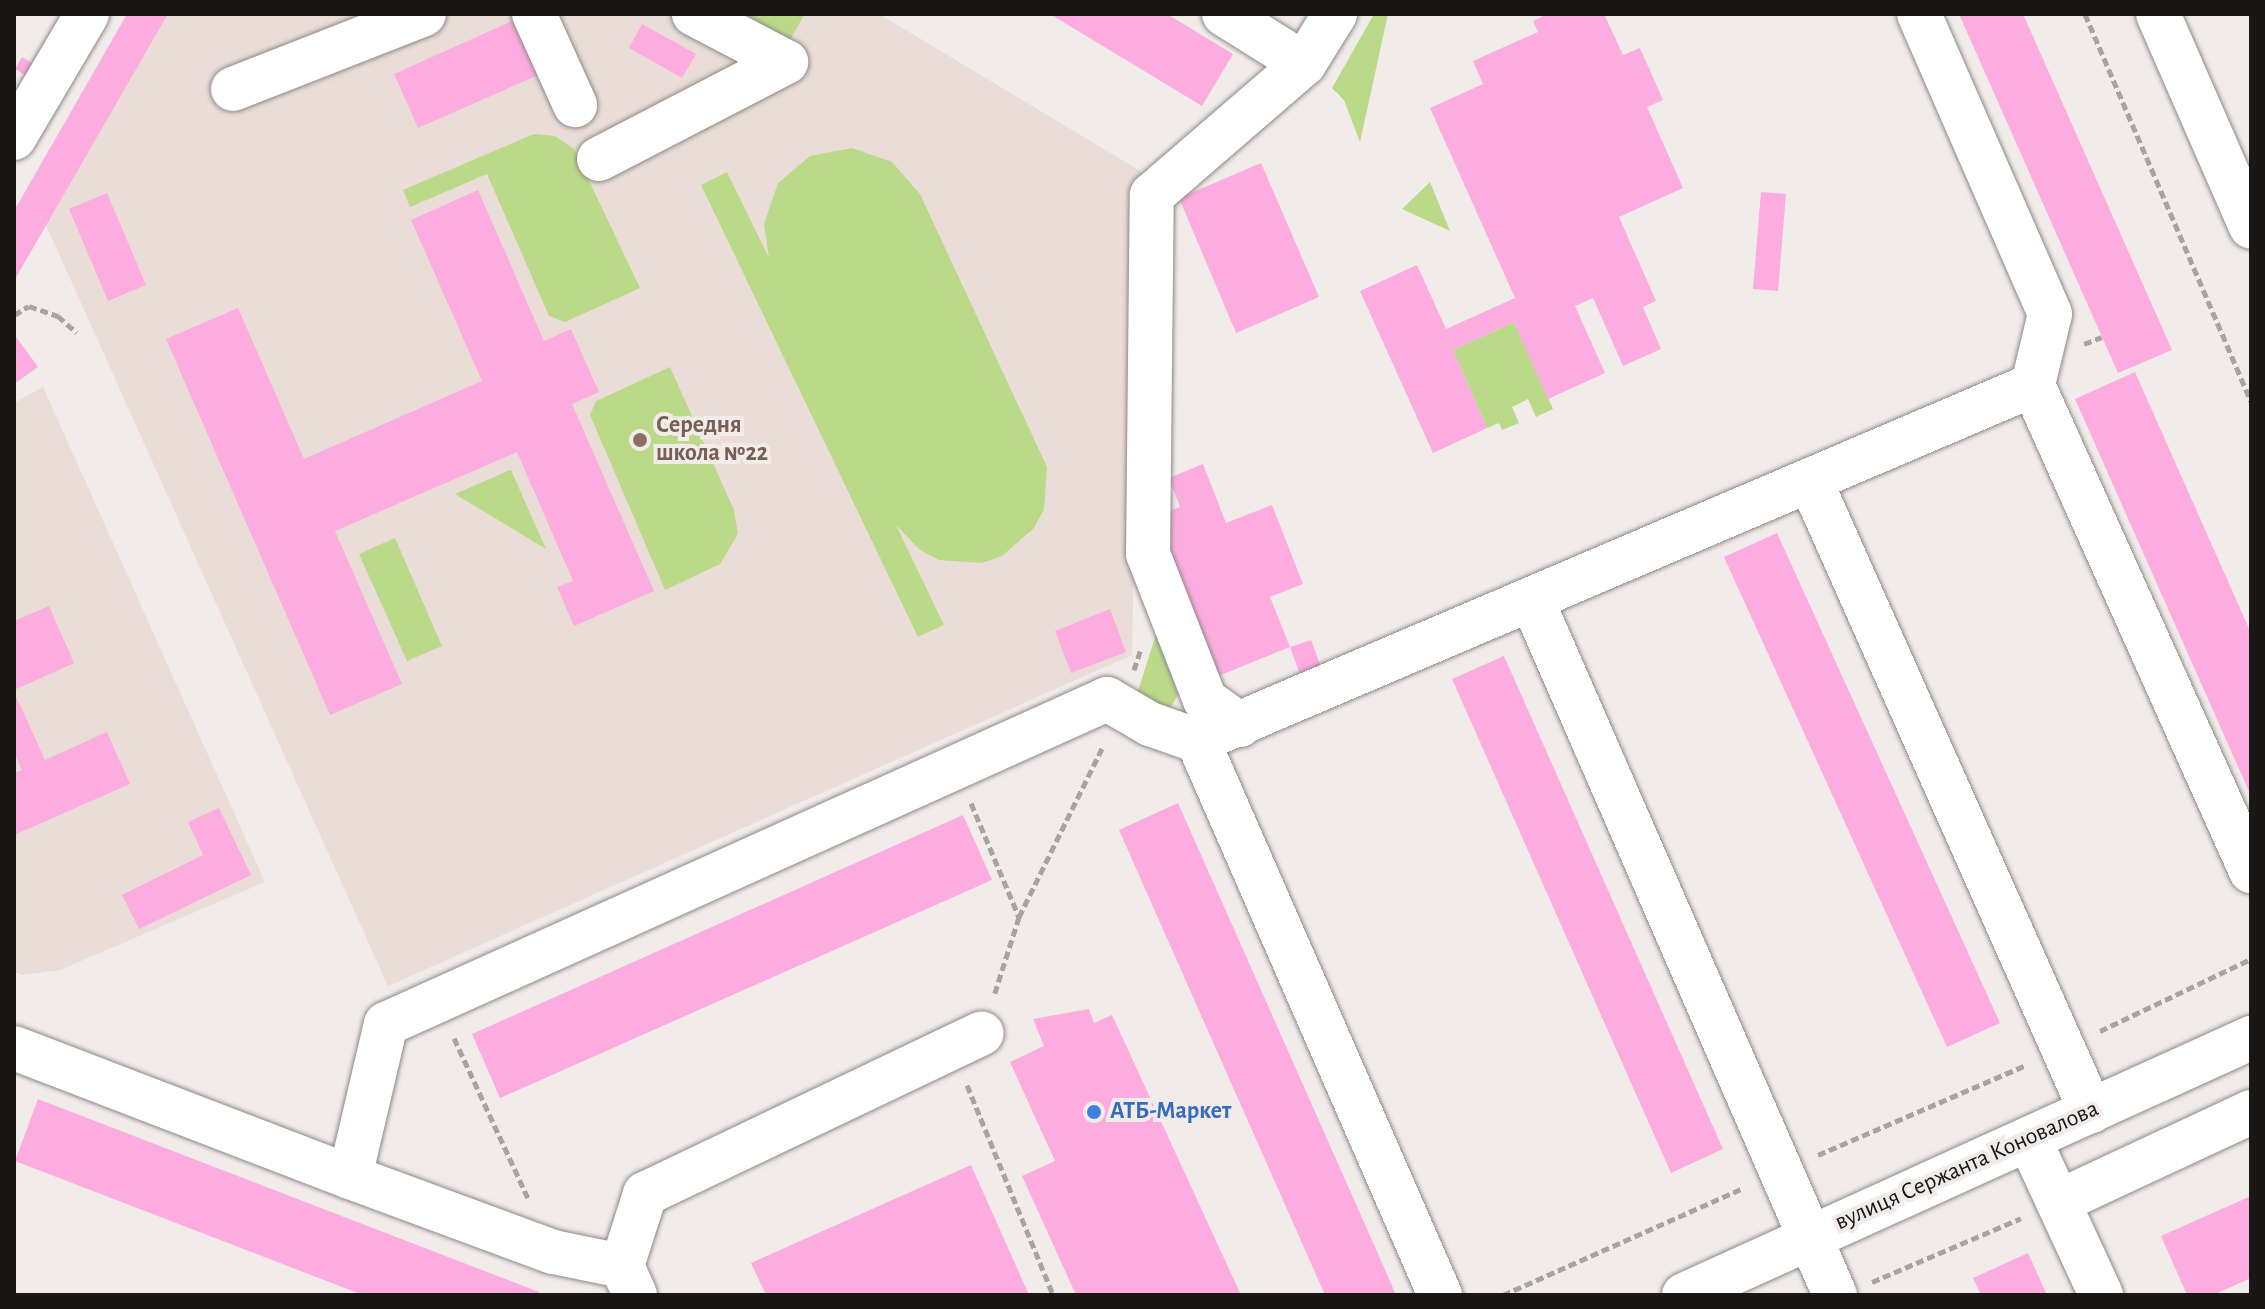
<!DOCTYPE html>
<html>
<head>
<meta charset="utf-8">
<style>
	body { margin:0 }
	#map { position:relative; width:2265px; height:1309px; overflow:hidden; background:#f1ebe9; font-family:"Alegreya Sans",sans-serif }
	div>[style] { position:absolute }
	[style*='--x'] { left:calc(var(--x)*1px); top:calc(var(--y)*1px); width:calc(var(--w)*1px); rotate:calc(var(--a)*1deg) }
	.built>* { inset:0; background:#eadcd7 }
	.green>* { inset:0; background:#bbda89 }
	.building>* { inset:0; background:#fdace0 }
	.path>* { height:5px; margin-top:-2.5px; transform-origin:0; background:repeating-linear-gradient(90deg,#a7a3a1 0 8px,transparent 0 12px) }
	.roads { filter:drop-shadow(0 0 2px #8d8887) drop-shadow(0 0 2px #8d8887) }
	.minor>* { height:44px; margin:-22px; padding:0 22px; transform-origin:22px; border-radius:22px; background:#fff }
	.dots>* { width:22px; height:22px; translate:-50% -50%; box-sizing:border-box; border:4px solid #f1ebe9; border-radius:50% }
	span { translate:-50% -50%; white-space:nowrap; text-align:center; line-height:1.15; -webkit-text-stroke:8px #f1ebe9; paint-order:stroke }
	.education-label { font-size:24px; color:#785e54; font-weight:700 }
	.left { translate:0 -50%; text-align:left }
	.shop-label { font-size:24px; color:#366cbe; font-weight:700 }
	.street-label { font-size:24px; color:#181716 }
	.frame { position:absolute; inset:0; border:16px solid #181716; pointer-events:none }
</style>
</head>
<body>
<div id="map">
	<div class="built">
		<div style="clip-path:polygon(168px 14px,879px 14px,1142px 172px,1132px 655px,388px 986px,46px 225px)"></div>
		<div style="clip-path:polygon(43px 387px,265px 882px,60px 970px,23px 975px,14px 972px,14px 403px)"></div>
	</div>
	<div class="green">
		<div style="clip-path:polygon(745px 14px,802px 14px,804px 15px,790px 40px)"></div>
		<div style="clip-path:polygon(1374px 14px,1388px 14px,1360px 142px,1344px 100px,1332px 88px)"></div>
		<div style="clip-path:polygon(534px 134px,555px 136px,574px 149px,640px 288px,565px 322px,549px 316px,487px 174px,410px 207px,403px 190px)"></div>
		<div style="clip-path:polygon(852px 148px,892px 162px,920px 194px,1047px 467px,1044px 509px,1034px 528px,1002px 556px,982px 563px,939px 560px,920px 550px,896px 525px,944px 625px,918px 637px,701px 185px,727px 172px,769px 258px,764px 224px,778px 183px,810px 156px)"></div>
		<div style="clip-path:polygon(1430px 182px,1450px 231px,1402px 209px)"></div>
		<div style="clip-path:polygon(1514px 322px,1553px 409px,1536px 417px,1528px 399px,1512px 407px,1519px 423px,1502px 430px,1499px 423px,1487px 428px,1453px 350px)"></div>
		<div style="clip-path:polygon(670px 367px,734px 510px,738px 534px,720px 564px,665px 590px,590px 415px,596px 401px)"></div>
		<div style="clip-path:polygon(510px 470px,511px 470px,546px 549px,455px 494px)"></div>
		<div style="clip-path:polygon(395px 538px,442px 646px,407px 661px,359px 554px)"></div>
		<div style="clip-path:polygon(1158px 628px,1183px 687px,1169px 710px,1139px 699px,1138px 691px)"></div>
	</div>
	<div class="building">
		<div style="clip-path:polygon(127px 14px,168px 14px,14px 281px,14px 211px)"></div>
		<div style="clip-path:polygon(1050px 14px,1167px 14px,1233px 54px,1202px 106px)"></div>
		<div style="clip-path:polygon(1548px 14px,1604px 14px,1623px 55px,1640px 48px,1663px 100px,1647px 107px,1683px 188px,1619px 217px,1656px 301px,1643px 307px,1661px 349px,1623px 366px,1593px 298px,1575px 306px,1605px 373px,1548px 399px,1514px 322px,1453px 350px,1487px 428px,1433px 453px,1360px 291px,1417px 265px,1446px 329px,1515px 298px,1430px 108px,1483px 84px,1473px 61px,1538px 32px,1533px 21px)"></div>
		<div style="clip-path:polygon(1959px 14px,2023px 14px,2172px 350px,2118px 373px)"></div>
		<div style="clip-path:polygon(521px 17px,545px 72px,418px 128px,394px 74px)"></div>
		<div style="clip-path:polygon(642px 24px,696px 54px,682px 78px,629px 48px)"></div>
		<div style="clip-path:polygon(22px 57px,40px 68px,33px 80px,15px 69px)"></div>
		<div style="clip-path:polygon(1261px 163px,1319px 297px,1236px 333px,1179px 198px)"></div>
		<div style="clip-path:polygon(478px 190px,544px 341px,571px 329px,599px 392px,572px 404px,654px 591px,574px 626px,557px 587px,573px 581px,517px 452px,335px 531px,402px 684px,330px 715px,166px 339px,238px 308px,304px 459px,482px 381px,411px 220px)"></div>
		<div style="clip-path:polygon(1761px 192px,1786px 194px,1778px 291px,1753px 289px)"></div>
		<div style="clip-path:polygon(107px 193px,146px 285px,108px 301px,69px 209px)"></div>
		<div style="clip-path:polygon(14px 334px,38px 367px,14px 384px)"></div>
		<div style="clip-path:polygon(2135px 372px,2251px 633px,2251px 796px,2075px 399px)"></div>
		<div style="clip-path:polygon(1203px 464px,1226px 523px,1272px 505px,1303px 584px,1270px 597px,1290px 647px,1211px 679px,1160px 549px,1172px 544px,1160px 515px,1180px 507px,1169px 478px)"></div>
		<div style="clip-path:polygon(1777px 533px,2000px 1023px,1947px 1047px,1724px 557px)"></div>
		<div style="clip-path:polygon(49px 606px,74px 663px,14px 690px,14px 621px)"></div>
		<div style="clip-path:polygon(1110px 609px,1126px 652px,1071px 673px,1055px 631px)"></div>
		<div style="clip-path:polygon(1311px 640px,1324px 675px,1303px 683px,1290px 647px)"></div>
		<div style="clip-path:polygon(1504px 656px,1723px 1149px,1671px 1173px,1452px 679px)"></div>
		<div style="clip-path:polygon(14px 692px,45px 760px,107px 732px,130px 784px,14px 835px,14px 773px,22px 770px,14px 752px)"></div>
		<div style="clip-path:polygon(1178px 803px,1379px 1256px,1396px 1295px,1325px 1295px,1119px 830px)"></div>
		<div style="clip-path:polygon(219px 808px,251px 875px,139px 929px,122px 895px,203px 855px,188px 822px)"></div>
		<div style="clip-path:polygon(963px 815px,992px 880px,500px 1098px,472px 1034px)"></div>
		<div style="clip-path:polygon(1089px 1009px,1094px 1023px,1112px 1015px,1241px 1295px,1076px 1295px,1022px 1176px,1055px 1161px,1010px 1062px,1044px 1046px,1033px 1019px)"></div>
		<div style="clip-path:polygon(38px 1099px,539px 1292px,538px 1295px,363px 1295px,15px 1161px)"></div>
		<div style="clip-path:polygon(971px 1165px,1029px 1295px,766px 1295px,751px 1263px)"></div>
		<div style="clip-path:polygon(2251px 1196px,2251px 1278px,2213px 1295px,2187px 1295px,2161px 1236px)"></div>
		<div style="clip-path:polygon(2028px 1253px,2047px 1295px,1981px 1295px,1973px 1278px)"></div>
	</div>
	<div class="path">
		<div style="--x:2085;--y:14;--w:421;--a:66.8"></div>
		<div style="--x:14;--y:315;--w:17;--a:-31"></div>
		<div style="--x:29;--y:306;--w:31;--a:19"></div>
		<div style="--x:58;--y:316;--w:25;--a:42"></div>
		<div style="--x:2084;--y:344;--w:19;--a:-21"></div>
		<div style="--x:1134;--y:670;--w:22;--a:-72"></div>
		<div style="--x:971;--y:803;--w:124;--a:67.2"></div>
		<div style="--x:1019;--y:917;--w:83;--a:107.6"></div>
		<div style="--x:1019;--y:917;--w:191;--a:-63.8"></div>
		<div style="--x:2100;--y:1031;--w:167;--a:-25.5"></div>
		<div style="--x:454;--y:1038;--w:179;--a:65.2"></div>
		<div style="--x:967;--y:1085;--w:227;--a:67.7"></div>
		<div style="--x:1818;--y:1155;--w:227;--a:-23.4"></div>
		<div style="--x:1872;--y:1282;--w:162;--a:-23.2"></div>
		<div style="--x:1503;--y:1295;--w:263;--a:-24"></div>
	</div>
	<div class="roads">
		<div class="minor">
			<div style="--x:534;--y:14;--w:100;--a:65.7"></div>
			<div style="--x:1224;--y:14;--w:94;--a:32"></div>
			<div style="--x:1919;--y:14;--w:327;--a:66.4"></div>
			<div style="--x:2050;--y:314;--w:73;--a:103.5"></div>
			<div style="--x:2158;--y:14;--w:232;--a:66.4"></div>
			<div style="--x:233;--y:89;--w:205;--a:-21.4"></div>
			<div style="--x:14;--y:138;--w:144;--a:-59.5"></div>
			<div style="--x:599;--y:159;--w:211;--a:-27.4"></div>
			<div style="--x:786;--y:62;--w:104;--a:-152.4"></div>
			<div style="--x:1810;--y:480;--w:691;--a:66"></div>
			<div style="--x:1532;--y:600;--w:758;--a:66.44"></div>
			<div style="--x:1240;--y:725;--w:43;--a:-144.5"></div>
			<div style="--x:1205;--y:700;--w:157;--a:-111.3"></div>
			<div style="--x:1148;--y:554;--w:359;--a:-89.4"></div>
			<div style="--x:1152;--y:195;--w:201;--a:-40.8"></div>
			<div style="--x:1304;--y:64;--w:59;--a:-58.2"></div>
			<div style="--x:1198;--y:741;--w:605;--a:66.4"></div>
			<div style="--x:14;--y:1048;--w:360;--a:21"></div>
			<div style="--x:2029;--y:1139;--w:172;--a:65.2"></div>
			<div style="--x:2058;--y:1202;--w:213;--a:-25"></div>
			<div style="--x:622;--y:1266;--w:76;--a:-72.3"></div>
			<div style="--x:645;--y:1194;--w:373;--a:-25.5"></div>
			<div style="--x:635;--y:1295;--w:32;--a:-114"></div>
			<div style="--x:622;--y:1266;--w:70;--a:-168.5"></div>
			<div style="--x:553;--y:1252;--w:216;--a:-159.7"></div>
			<div style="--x:350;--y:1177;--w:157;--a:-76.8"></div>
			<div style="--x:386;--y:1024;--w:791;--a:-24.26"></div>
			<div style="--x:1107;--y:699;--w:50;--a:30.2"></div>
			<div style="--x:1150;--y:724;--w:51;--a:19.5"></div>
			<div style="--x:1198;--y:741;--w:908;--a:-23.09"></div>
			<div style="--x:2033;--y:385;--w:533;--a:65.84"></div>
			<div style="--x:1684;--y:1295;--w:623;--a:-24.38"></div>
		</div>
	</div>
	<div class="dots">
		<div style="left:640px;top:440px;background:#8d6e63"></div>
		<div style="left:1094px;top:1112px;background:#3f7fe0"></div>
	</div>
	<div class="education-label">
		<span class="left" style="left:656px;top:440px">Середня<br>школа №22</span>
	</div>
	<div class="shop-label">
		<span class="left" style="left:1110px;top:1112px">АТБ-Маркет</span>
	</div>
	<div class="street-label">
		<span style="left:1967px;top:1166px;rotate:-24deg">вулиця Сержанта Коновалова</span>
	</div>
	<div class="frame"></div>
</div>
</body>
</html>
